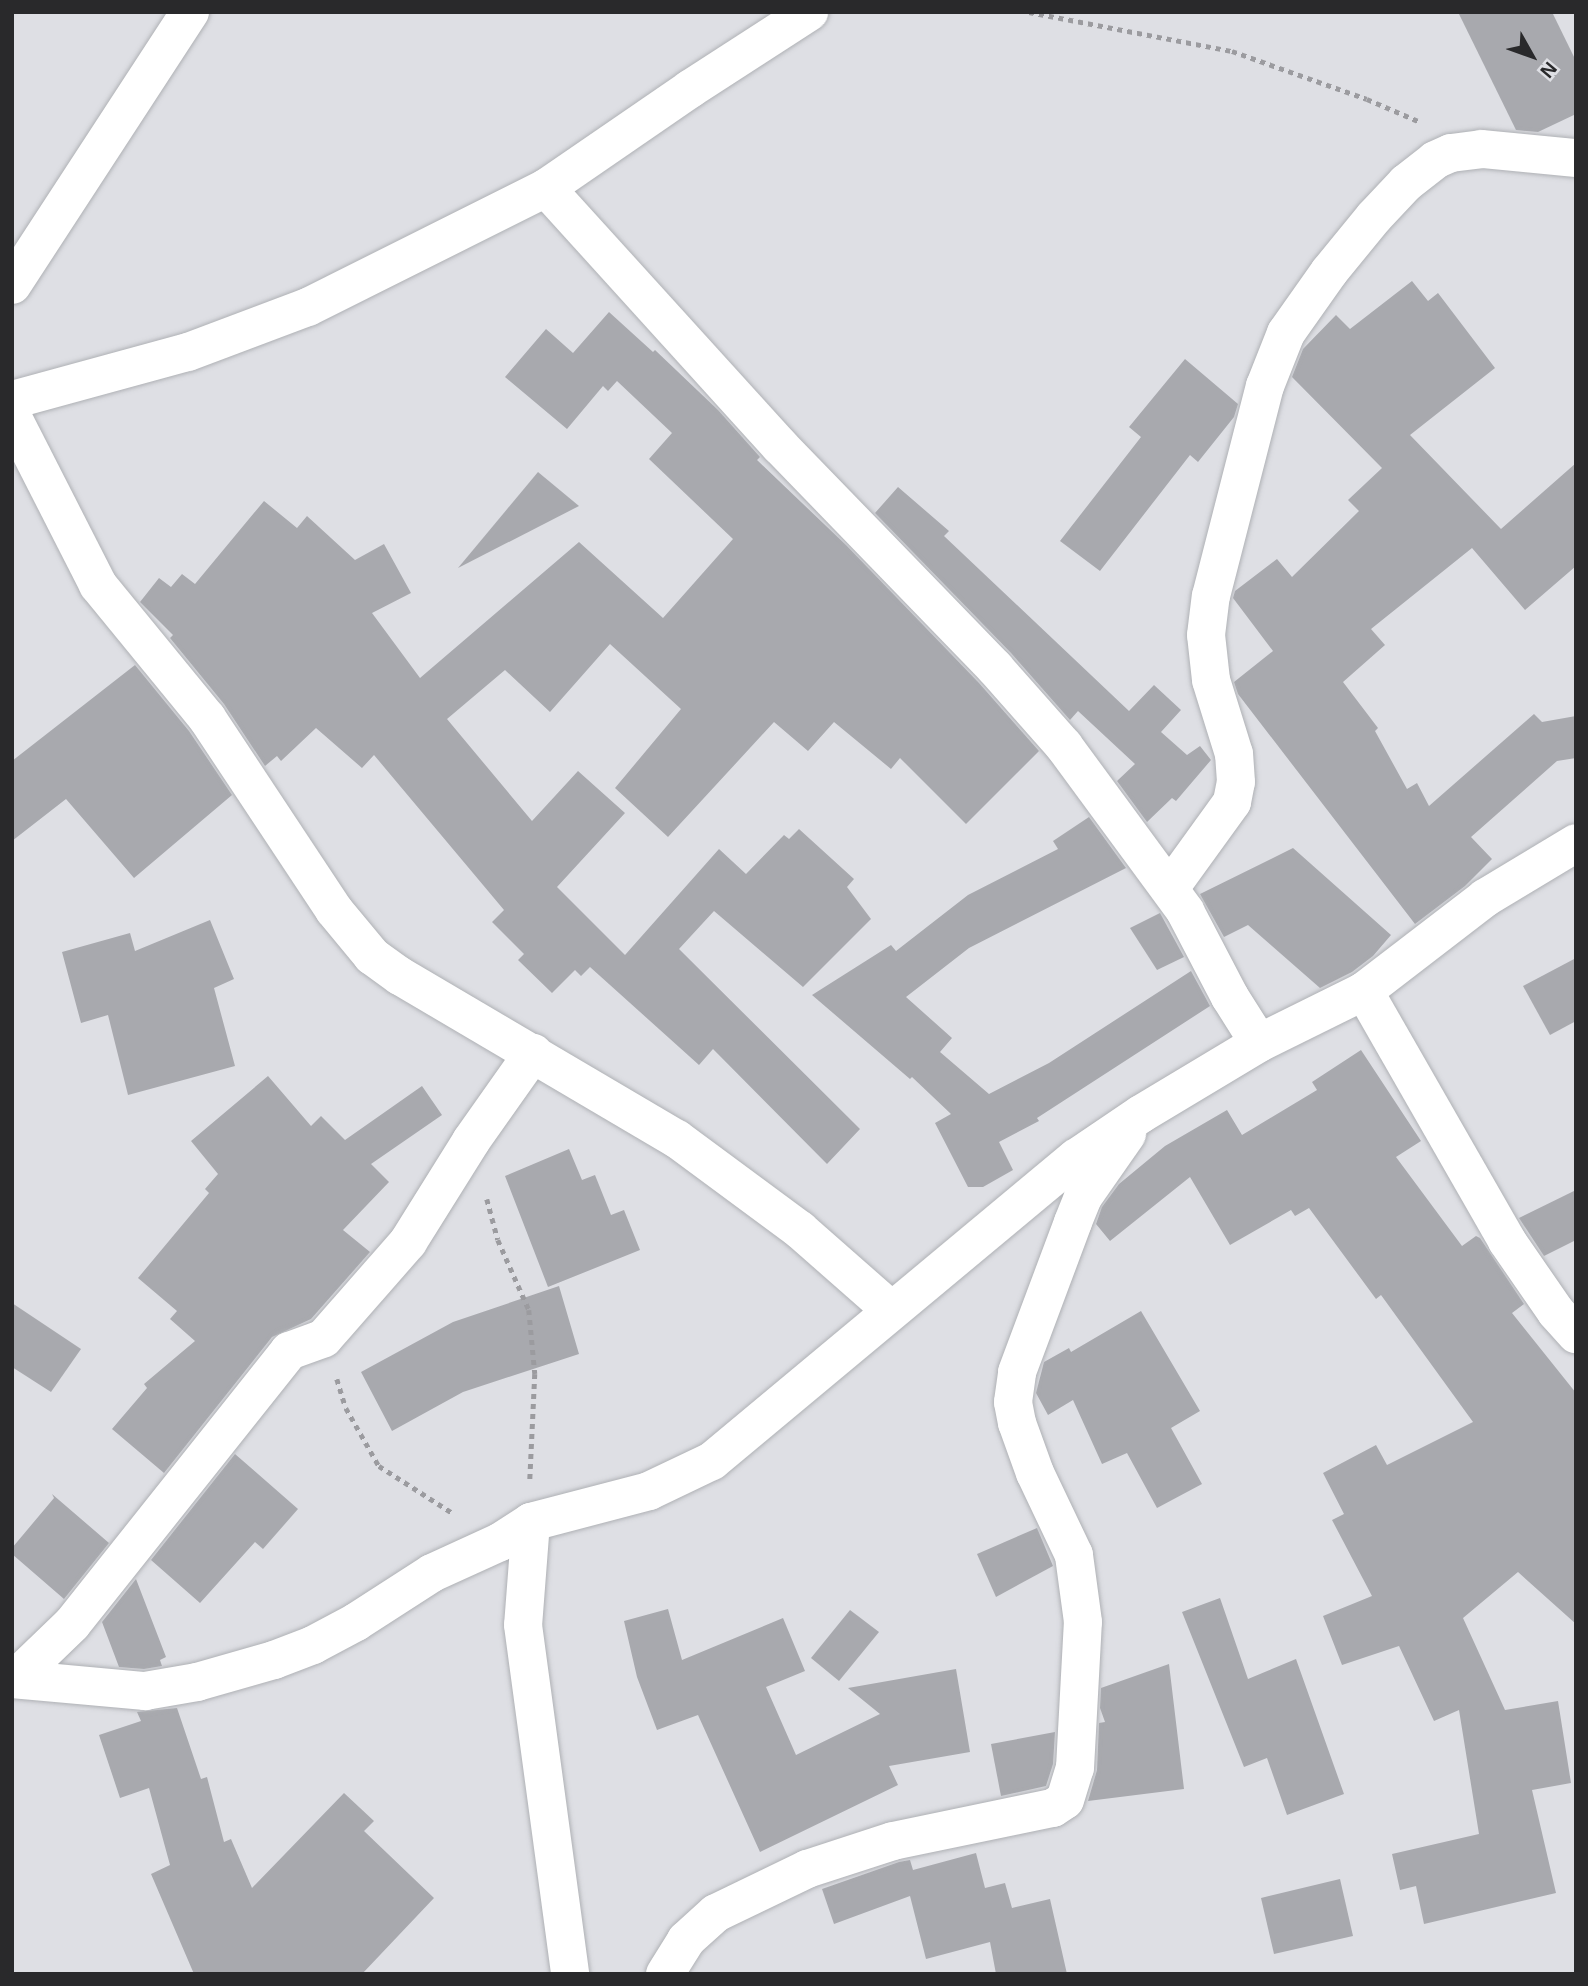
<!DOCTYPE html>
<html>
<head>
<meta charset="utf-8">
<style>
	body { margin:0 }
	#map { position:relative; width:1588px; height:1986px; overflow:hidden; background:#dedfe4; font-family:Arial,sans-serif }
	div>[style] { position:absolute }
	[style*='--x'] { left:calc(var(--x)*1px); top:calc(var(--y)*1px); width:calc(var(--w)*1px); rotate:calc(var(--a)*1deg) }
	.building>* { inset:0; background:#a8a9ae }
	.path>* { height:4.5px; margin-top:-2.25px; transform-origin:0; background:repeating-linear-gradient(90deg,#9b9b9f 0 5px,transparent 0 10px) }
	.roads { filter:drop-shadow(0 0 2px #afb1b5) drop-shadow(0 0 2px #afb1b5) }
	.minor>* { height:38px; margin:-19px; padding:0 19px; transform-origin:19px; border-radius:19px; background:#fff }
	span { translate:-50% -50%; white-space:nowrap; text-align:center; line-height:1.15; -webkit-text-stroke:5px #dedfe4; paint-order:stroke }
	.frame { position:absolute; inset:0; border:14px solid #29292b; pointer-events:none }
	.north { position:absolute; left:1497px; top:21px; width:70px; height:70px; -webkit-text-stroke:5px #dedfe4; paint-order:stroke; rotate:130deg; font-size:19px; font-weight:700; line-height:28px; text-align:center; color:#29292b }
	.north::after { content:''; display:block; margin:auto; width:24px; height:32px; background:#29292b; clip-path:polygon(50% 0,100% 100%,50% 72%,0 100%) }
</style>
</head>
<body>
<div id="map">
	<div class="building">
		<div style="clip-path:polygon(1458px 12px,1552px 12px,1576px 61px,1576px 114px,1538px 132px,1516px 130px)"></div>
		<div style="clip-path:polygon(1412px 281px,1428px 301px,1438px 293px,1495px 368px,1410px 435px,1501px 529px,1576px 463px,1576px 566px,1525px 610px,1472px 548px,1371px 629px,1385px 645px,1343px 682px,1378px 728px,1375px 731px,1407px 789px,1417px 783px,1429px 806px,1534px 714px,1542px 722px,1576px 716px,1576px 758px,1557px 761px,1471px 837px,1492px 859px,1465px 886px,1415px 924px,1238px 694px,1234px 682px,1273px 651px,1233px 598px,1235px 591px,1277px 559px,1292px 577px,1359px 511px,1348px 500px,1382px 468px,1292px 377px,1303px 349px,1336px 315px,1350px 329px)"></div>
		<div style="clip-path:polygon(609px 312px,653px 352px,655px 350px,718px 410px,760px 457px,757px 460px,846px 545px,979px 683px,1039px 751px,966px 824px,900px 758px,891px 769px,834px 722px,808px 751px,774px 722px,668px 837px,615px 788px,681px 709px,610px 644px,550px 712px,505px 670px,447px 719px,532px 821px,578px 771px,625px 813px,557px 887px,625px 955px,719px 849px,746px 874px,784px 835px,789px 839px,799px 829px,854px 879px,847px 887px,871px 919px,803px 987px,714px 911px,679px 949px,860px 1129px,827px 1164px,713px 1049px,699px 1065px,590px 967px,581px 976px,575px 970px,552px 993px,518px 960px,524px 954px,492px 922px,504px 910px,374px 755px,362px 768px,316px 728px,281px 761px,277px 756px,265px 766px,224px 704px,170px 638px,173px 635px,140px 602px,159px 578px,171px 587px,182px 574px,195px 584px,264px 501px,297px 528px,307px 516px,355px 560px,384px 544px,411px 593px,372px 613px,420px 678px,579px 542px,663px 618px,733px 539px,649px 459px,672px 433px,617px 381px,608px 391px,603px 386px,567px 429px,505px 377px,546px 329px,573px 353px)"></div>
		<div style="clip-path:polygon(1185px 359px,1238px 404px,1234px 417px,1198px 462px,1190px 455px,1100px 571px,1060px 541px,1141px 437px,1129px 427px)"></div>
		<div style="clip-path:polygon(538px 472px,579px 506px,458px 568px)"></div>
		<div style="clip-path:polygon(898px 487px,949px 531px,944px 536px,1129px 711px,1154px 685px,1181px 710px,1161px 732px,1187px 755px,1200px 746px,1211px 760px,1176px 801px,1172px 798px,1147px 822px,1117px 781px,1135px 764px,1078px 711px,1070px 720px,1011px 653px,875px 513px)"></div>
		<div style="clip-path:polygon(135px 665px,189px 731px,232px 795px,134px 878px,66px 799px,12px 841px,12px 761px)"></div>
		<div style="clip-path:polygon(1089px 817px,1126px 868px,969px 948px,906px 997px,952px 1038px,940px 1052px,989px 1094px,1049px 1063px,1191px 971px,1210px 1006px,1037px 1118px,1039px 1121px,999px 1142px,1013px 1170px,983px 1187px,968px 1187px,935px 1123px,951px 1114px,912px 1077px,910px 1079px,812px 995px,891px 945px,896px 951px,968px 895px,1058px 849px,1053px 841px)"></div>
		<div style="clip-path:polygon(1293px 848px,1391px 935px,1373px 956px,1352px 972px,1320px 988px,1248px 925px,1224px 937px,1200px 894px)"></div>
		<div style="clip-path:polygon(1160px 913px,1184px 957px,1157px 970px,1130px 928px)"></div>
		<div style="clip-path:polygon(210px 920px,234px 979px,214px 988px,235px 1066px,128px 1095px,108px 1015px,81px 1023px,62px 952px,130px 933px,135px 951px)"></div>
		<div style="clip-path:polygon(1576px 958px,1576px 1021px,1550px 1035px,1523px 986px)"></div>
		<div style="clip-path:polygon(1361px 1050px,1421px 1141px,1396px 1157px,1462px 1246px,1476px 1236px,1480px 1238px,1524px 1304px,1512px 1313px,1576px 1393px,1576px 1624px,1518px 1572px,1463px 1618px,1505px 1710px,1558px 1701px,1571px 1783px,1532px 1790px,1556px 1893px,1424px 1924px,1416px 1886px,1400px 1890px,1392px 1854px,1479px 1834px,1459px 1710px,1434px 1721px,1399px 1646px,1342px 1665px,1323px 1616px,1372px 1596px,1332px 1520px,1344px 1514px,1323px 1473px,1376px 1445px,1387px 1465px,1473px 1422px,1381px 1295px,1376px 1299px,1309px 1208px,1295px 1216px,1291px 1210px,1230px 1245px,1190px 1177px,1110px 1241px,1096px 1224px,1102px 1207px,1119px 1184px,1165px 1146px,1227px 1110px,1242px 1135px,1317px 1090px,1312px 1082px)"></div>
		<div style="clip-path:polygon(268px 1076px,311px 1126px,321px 1116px,345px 1140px,422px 1086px,442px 1115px,371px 1164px,389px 1182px,343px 1230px,370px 1252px,311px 1319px,272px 1337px,164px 1473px,112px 1429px,147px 1388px,144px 1384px,195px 1341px,170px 1319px,177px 1311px,138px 1278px,209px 1193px,205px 1189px,218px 1174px,191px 1141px)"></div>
		<div style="clip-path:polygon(569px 1149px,582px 1180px,595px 1175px,611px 1215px,624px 1210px,640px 1250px,548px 1287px,505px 1176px)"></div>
		<div style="clip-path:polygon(1576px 1190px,1576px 1240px,1544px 1256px,1519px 1218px)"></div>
		<div style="clip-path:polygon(559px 1286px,579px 1354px,463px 1392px,392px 1431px,361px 1372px,453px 1322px)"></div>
		<div style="clip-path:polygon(12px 1303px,81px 1349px,51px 1392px,12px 1367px)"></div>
		<div style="clip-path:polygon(1141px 1311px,1200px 1411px,1171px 1428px,1202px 1484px,1157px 1508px,1127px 1453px,1102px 1464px,1073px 1400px,1048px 1415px,1036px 1393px,1044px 1362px,1069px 1348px,1071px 1352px)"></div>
		<div style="clip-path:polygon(235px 1454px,298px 1509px,263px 1549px,255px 1542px,200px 1603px,151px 1560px)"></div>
		<div style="clip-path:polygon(52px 1494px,109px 1543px,64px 1599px,12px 1554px,12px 1548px,54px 1498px)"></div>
		<div style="clip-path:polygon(1037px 1528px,1053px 1566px,996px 1597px,977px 1554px)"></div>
		<div style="clip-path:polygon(136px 1579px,166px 1657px,160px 1660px,162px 1666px,144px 1669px,119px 1667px,102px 1622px)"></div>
		<div style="clip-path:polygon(1220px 1598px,1248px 1679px,1296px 1659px,1344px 1794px,1287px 1815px,1267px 1758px,1244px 1767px,1182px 1612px)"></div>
		<div style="clip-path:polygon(668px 1609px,682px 1660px,783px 1618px,805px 1671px,766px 1687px,796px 1755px,880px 1714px,848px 1688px,956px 1669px,970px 1752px,889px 1766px,898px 1785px,760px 1852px,698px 1715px,657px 1730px,637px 1677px,624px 1621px)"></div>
		<div style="clip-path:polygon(850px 1610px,879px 1632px,839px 1681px,811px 1658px)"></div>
		<div style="clip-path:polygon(1169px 1664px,1184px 1789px,1088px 1801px,1097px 1770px,1099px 1723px,1105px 1722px,1100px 1708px,1101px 1688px)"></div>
		<div style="clip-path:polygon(177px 1708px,201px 1779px,207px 1777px,224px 1842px,231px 1839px,252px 1888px,344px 1793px,374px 1821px,364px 1831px,434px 1898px,362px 1974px,194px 1974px,151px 1874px,170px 1865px,149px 1788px,120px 1798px,99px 1735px,141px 1721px,137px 1712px)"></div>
		<div style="clip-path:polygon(1055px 1732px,1053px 1764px,1046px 1786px,1001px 1796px,991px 1744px)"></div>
		<div style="clip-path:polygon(976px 1853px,985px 1888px,1005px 1883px,1012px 1908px,1050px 1899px,1067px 1974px,996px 1974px,990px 1942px,926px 1959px,910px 1896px,834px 1924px,822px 1889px,899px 1862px,910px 1860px,913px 1870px)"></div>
		<div style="clip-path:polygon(1340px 1879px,1353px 1936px,1274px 1954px,1261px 1898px)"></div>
	</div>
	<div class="path">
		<div style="--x:1029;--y:12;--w:207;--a:10.9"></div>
		<div style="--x:1232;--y:51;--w:143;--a:19.6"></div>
		<div style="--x:1367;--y:99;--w:56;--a:23.3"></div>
		<div style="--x:487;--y:1199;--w:42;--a:75"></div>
		<div style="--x:498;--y:1240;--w:77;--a:66.1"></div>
		<div style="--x:529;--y:1310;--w:64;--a:84.6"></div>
		<div style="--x:535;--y:1374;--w:105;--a:92.7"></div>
		<div style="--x:337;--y:1379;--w:30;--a:73"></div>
		<div style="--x:346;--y:1408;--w:67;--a:60.4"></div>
		<div style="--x:379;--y:1466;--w:89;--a:32.6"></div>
	</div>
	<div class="roads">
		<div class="minor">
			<div style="--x:546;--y:188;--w:348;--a:47.8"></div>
			<div style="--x:780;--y:446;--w:309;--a:45.9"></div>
			<div style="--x:995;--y:668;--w:104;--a:48.5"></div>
			<div style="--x:1064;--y:746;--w:205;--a:53.7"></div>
			<div style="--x:1185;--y:911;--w:97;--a:62.4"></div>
			<div style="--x:1230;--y:997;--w:54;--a:57.8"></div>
			<div style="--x:12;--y:285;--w:326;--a:-56.9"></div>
			<div style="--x:12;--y:400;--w:182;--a:-15.3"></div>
			<div style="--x:188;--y:352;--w:128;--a:-20.6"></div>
			<div style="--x:308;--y:307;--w:266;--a:-26.6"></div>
			<div style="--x:546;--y:188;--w:175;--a:-34.5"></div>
			<div style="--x:690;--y:89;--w:142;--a:-32.9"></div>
			<div style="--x:12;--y:416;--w:190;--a:63"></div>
			<div style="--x:98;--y:585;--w:172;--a:50.7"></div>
			<div style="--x:207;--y:718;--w:230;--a:56.5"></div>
			<div style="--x:334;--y:910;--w:60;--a:50.4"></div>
			<div style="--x:372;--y:956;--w:34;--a:36"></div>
			<div style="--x:400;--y:976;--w:321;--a:30.5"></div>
			<div style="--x:677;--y:1139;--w:153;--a:36.5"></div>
			<div style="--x:800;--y:1230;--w:121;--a:41.3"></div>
			<div style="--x:1170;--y:888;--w:106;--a:-54.2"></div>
			<div style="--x:1232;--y:802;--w:20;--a:-79"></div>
			<div style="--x:1236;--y:782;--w:28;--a:-94"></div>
			<div style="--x:1234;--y:754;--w:77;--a:-107.3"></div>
			<div style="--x:1211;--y:680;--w:45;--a:-96.3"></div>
			<div style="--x:1206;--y:635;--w:39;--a:-83"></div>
			<div style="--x:1211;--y:596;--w:217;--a:-75.6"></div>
			<div style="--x:1265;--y:386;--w:57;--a:-68.4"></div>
			<div style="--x:1286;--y:333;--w:75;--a:-54.8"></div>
			<div style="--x:1329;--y:272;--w:71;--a:-50.7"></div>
			<div style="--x:1374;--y:217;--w:47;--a:-46.7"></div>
			<div style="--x:1406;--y:183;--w:37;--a:-38"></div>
			<div style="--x:1435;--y:160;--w:17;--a:-24"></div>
			<div style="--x:1451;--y:153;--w:31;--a:-7"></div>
			<div style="--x:1482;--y:149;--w:94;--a:5.5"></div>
			<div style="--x:1364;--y:991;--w:288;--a:60.2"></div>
			<div style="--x:1507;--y:1241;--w:86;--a:55.4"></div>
			<div style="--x:1556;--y:1312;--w:30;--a:48"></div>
			<div style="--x:531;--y:1522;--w:103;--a:94.4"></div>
			<div style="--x:523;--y:1625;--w:352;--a:82.3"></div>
			<div style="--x:17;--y:1677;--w:76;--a:-43.9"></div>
			<div style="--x:72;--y:1624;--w:349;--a:-51.5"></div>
			<div style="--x:289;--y:1351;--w:37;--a:-20"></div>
			<div style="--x:324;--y:1338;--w:128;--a:-48.8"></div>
			<div style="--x:408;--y:1242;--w:119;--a:-58"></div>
			<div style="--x:471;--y:1141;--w:108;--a:-54.8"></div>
			<div style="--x:12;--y:1679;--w:134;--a:5.2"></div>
			<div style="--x:145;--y:1691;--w:53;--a:-9.8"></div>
			<div style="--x:197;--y:1682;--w:80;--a:-15.9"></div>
			<div style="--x:274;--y:1660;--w:42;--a:-21"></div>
			<div style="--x:313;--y:1645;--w:49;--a:-28.1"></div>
			<div style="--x:356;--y:1622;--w:90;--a:-32.8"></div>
			<div style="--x:432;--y:1573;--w:75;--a:-24.5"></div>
			<div style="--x:500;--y:1542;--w:37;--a:-33"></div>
			<div style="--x:531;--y:1522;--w:122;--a:-14.7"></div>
			<div style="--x:649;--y:1491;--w:70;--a:-25.5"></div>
			<div style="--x:712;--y:1461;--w:474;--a:-39.8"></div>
			<div style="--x:1076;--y:1158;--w:78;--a:-34.1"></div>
			<div style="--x:1141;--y:1114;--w:138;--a:-31"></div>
			<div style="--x:1259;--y:1043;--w:117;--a:-26.3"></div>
			<div style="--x:1364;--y:991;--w:153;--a:-37.5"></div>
			<div style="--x:1485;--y:898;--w:106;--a:-31.1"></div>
			<div style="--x:665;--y:1974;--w:40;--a:-58"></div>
			<div style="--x:686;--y:1940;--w:40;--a:-42"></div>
			<div style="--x:716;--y:1913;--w:101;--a:-25.8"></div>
			<div style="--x:807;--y:1869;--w:90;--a:-18"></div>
			<div style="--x:893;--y:1841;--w:163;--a:-11.7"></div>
			<div style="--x:1053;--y:1808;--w:14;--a:-34"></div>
			<div style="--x:1065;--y:1800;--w:34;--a:-73"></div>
			<div style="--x:1075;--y:1768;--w:146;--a:-86.9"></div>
			<div style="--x:1083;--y:1622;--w:68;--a:-97.7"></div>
			<div style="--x:1074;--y:1555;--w:91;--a:-115.4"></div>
			<div style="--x:1035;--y:1473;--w:53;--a:-109.8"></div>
			<div style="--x:1017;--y:1423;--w:21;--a:-101"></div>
			<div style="--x:1013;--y:1402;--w:30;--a:-82"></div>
			<div style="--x:1017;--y:1372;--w:160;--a:-69.5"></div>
			<div style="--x:1073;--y:1222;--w:27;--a:-68"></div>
			<div style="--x:1083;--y:1197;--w:77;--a:-55.1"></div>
		</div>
	</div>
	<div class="frame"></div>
	<div class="north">N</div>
</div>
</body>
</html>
